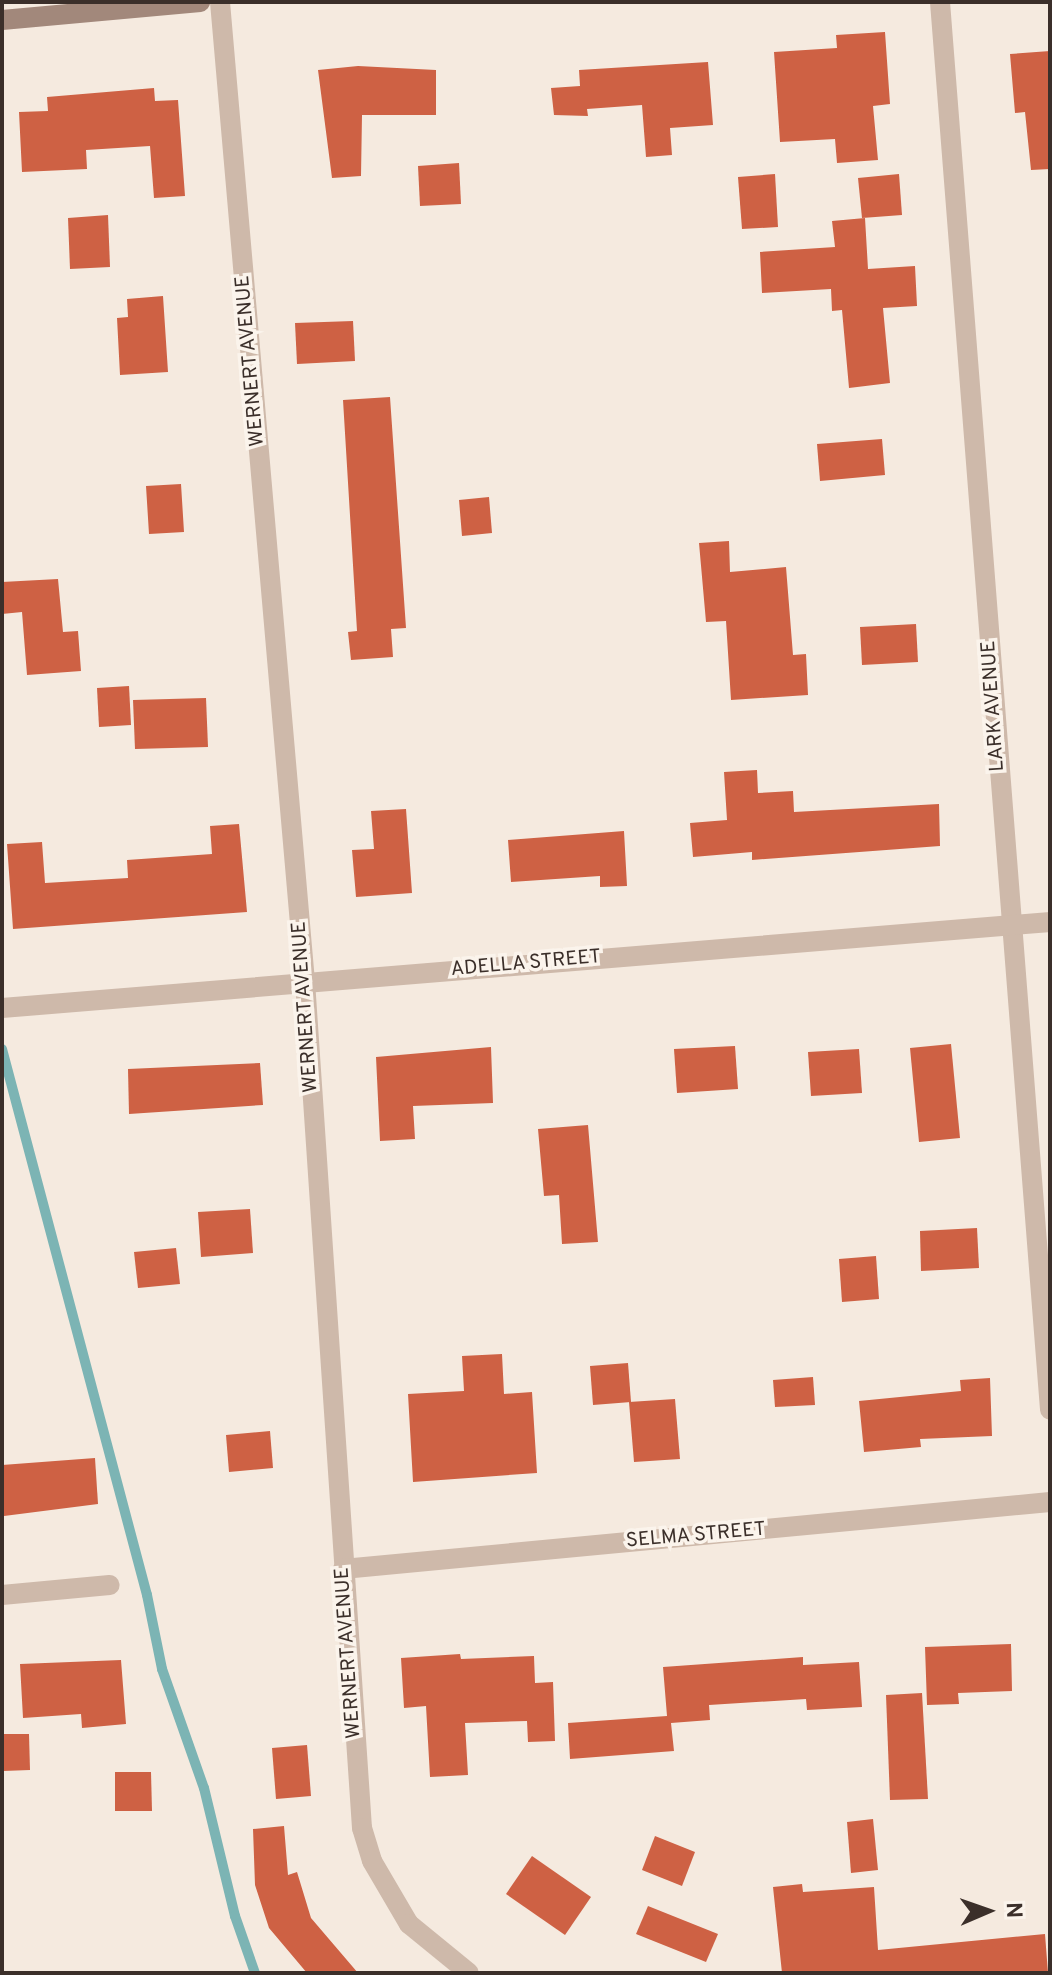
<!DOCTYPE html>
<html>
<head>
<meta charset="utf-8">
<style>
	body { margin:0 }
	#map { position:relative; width:1052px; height:1975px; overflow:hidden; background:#f5eadf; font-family:Overpass,sans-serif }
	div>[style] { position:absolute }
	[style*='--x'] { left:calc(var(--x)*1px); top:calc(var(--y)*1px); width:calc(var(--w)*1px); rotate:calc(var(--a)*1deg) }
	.stream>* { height:10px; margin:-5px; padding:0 5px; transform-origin:5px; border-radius:5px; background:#7cb4b4 }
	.building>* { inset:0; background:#ce6144 }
	.street>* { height:20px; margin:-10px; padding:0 10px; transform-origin:10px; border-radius:10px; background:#ceb9aa }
	.secondary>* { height:20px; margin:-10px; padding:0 10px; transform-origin:10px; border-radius:10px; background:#a2887b }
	span { translate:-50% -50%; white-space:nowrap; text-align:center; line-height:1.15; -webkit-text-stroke:7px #fbf4ec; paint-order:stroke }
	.street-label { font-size:20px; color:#3b2f2a }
	.frame { position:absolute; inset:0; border:4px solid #3b2f2a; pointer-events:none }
	.north { position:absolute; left:948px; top:1871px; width:80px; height:80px; -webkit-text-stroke:6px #fbf4ec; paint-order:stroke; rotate:88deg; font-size:22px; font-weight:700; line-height:32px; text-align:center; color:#3b2f2a }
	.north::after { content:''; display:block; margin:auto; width:28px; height:36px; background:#3b2f2a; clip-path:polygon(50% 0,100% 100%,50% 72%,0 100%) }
</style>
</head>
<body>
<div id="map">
	<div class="stream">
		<div style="--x:2;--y:1049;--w:565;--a:75.13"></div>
		<div style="--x:147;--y:1595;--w:76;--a:78.5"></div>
		<div style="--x:162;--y:1669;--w:126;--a:70.6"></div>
		<div style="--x:204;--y:1788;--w:132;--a:76.4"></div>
		<div style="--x:235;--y:1916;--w:60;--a:70.7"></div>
	</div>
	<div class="building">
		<div style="clip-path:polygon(885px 32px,890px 104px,873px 106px,878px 160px,837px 163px,835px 139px,780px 142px,774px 52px,837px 48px,836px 35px)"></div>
		<div style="clip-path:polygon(1050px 51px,1050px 169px,1031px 170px,1025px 112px,1015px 113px,1010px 54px)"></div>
		<div style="clip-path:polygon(708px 62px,713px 125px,670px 128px,672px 155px,646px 157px,642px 105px,587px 109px,588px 116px,554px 115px,551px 88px,580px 86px,579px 70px)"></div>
		<div style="clip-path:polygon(358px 66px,436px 70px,436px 115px,362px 115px,361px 176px,332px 178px,318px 70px)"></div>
		<div style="clip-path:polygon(154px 88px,155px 101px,178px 100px,185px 196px,154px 198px,150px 146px,86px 150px,87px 169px,22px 172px,19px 112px,48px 111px,47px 97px)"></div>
		<div style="clip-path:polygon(459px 163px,461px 204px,420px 206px,418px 166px)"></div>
		<div style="clip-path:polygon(775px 174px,778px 227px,742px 229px,738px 177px)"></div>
		<div style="clip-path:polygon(899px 174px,902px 215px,862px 218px,858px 178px)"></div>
		<div style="clip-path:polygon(108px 215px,110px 267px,70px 269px,68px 218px)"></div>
		<div style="clip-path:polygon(865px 218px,868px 269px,915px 266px,917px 306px,883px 308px,890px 383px,849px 388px,842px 310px,832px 311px,831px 289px,762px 293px,760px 252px,835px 247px,832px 221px)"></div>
		<div style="clip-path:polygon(163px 296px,168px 372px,120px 375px,117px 318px,128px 317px,127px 299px)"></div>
		<div style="clip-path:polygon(353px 321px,355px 361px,297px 364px,295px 323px)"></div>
		<div style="clip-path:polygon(390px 397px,406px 628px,391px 629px,393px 657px,351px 660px,348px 632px,357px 631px,343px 400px)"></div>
		<div style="clip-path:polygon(882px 439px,885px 475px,820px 481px,817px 444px)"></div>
		<div style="clip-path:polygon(181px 484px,184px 532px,149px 534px,146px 486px)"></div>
		<div style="clip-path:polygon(489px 497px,492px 533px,462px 536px,459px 500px)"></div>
		<div style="clip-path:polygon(729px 541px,730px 572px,786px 567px,793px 655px,806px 654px,808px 695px,731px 700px,726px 621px,706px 622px,699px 543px)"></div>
		<div style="clip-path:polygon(58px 579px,63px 632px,78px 631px,81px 671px,27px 675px,22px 612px,2px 614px,2px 582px)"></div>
		<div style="clip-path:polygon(916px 624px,918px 662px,862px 665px,860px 627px)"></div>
		<div style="clip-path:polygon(129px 686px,131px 725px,99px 727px,97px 688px)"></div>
		<div style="clip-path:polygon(206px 698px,208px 747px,135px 749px,133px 700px)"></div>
		<div style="clip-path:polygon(757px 770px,758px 793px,793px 791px,794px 812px,939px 804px,940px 846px,752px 860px,752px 852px,693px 857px,690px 823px,727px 820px,724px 772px)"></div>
		<div style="clip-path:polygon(406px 809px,412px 893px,356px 897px,352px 850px,374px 849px,371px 811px)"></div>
		<div style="clip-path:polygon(239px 824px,247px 912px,13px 929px,7px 844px,42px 842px,45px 883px,128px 878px,127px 860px,212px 854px,210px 826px)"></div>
		<div style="clip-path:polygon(624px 831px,627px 886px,600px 887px,600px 876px,511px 882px,508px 840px)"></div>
		<div style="clip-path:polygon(951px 1044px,960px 1138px,919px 1142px,910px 1048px)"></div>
		<div style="clip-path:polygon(735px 1046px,738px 1089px,677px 1093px,674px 1049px)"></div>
		<div style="clip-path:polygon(491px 1047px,493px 1103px,413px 1106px,415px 1139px,380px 1141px,376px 1057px)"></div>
		<div style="clip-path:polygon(859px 1049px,862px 1093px,811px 1096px,808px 1052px)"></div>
		<div style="clip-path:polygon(260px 1063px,263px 1105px,129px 1114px,128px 1069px)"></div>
		<div style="clip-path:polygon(588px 1125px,598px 1242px,562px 1244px,559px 1195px,544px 1196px,538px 1129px)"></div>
		<div style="clip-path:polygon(250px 1209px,253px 1253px,201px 1257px,198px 1212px)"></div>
		<div style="clip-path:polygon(977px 1228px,979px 1268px,921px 1271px,920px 1231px)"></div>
		<div style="clip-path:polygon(176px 1248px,180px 1284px,138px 1288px,134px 1252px)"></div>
		<div style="clip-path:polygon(876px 1256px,879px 1299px,842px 1302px,839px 1259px)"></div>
		<div style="clip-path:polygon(502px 1354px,504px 1394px,532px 1392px,537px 1473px,413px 1482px,408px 1394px,464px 1391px,462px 1356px)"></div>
		<div style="clip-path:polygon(628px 1363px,631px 1402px,593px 1405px,590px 1366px)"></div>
		<div style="clip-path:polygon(813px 1377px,815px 1405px,775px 1407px,773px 1380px)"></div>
		<div style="clip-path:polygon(990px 1378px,992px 1436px,920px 1439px,921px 1447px,864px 1452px,859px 1401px,961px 1391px,960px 1380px)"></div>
		<div style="clip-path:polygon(675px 1399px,680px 1459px,634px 1462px,629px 1402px)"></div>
		<div style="clip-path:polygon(270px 1431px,273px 1468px,229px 1472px,226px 1435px)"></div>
		<div style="clip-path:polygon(95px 1458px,98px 1504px,4px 1516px,2px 1465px)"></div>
		<div style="clip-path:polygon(1011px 1644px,1012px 1691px,958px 1693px,959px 1704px,927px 1705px,925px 1647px)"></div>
		<div style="clip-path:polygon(460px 1654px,461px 1659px,534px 1656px,535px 1683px,553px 1682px,555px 1741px,528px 1742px,527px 1721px,465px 1723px,468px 1775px,430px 1777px,426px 1706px,404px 1708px,401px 1658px)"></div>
		<div style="clip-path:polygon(803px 1657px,803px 1665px,859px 1662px,862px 1707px,807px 1710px,806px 1699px,709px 1705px,710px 1720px,671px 1723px,674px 1751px,570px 1759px,568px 1723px,667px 1716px,663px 1667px)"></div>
		<div style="clip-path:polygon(121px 1660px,126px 1724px,82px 1728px,81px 1714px,23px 1718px,20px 1664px)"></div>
		<div style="clip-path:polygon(922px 1693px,928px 1799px,890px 1800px,886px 1695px)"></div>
		<div style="clip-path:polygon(3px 1734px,29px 1734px,30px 1770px,3px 1771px)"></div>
		<div style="clip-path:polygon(307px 1745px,311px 1796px,276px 1799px,272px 1748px)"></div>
		<div style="clip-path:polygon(115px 1772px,151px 1772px,152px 1811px,115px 1811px)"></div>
		<div style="clip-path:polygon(873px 1819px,878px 1870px,851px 1873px,847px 1822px)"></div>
		<div style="clip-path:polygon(284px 1826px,288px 1875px,297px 1872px,311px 1918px,358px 1973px,307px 1973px,269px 1928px,255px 1885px,253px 1829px)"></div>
		<div style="clip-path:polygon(655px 1836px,695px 1852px,682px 1886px,642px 1870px)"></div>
		<div style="clip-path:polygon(532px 1856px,591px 1897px,565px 1935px,506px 1894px)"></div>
		<div style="clip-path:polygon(802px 1884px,803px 1892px,874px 1887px,878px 1950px,1045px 1934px,1048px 1973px,782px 1973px,773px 1887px)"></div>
		<div style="clip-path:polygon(648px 1906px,718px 1934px,706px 1962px,636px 1934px)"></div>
	</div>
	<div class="street">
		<div style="--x:220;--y:2;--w:983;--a:85.04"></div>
		<div style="--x:305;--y:981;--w:849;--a:86.15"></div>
		<div style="--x:362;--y:1828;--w:34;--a:73"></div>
		<div style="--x:372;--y:1861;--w:73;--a:59.6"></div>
		<div style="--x:409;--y:1924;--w:77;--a:39.2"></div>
		<div style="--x:940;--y:2;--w:1412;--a:85.53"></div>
		<div style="--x:2;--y:1008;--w:1052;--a:-4.69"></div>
		<div style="--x:343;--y:1569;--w:710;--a:-5.41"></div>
		<div style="--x:2;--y:1595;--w:108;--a:-5.3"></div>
	</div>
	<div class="secondary">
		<div style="--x:2;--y:20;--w:199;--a:-5.2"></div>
	</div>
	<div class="street-label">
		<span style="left:251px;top:361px;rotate:-95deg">WERNERT AVENUE</span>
		<span style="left:994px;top:706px;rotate:-94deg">LARK AVENUE</span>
		<span style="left:526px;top:964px;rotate:-5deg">ADELLA STREET</span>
		<span style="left:306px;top:1007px;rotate:-94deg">WERNERT AVENUE</span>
		<span style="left:696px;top:1536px;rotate:-5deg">SELMA STREET</span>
		<span style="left:349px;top:1653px;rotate:-94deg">WERNERT AVENUE</span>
	</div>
	<div class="frame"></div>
	<div class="north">N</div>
</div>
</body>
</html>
